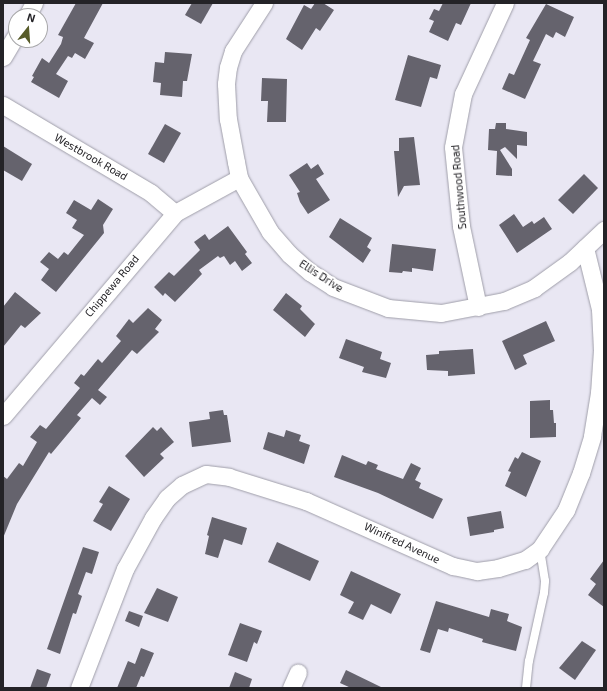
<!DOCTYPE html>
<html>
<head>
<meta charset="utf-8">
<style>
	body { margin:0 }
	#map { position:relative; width:607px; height:691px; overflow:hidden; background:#e9e7f3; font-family:"Exo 2",sans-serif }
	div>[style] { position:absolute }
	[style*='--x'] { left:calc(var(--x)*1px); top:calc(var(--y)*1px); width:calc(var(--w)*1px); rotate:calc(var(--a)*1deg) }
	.building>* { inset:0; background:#65636d }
	.roads { filter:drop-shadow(0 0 1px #9f9ea9) drop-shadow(0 0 1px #9f9ea9) }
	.service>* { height:8px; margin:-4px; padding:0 4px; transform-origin:4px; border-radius:4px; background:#fff }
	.minor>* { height:17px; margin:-8.5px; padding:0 8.5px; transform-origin:8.5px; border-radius:8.5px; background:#fff }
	span { translate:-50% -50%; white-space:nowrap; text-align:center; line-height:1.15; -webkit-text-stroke:4px #fff; paint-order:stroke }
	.street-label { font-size:11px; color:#242327 }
	.frame { position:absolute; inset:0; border:4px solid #242327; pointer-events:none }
	.north { position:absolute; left:8px; top:8px; width:40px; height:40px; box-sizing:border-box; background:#fff; border:1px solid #a7a7a9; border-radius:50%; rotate:17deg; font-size:11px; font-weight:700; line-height:16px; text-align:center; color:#242327 }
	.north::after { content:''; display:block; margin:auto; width:14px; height:18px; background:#575b29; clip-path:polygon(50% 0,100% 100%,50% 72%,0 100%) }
</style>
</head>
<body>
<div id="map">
	<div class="building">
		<div style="clip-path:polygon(76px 3px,103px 3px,84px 38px,94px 43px,85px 59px,75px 53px,72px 58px,68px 56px,56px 74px,68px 81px,59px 98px,31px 82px,34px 77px,32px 76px,42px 58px,49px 63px,61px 44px,63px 37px,58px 35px)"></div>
		<div style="clip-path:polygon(192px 3px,213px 3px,201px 24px,185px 15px)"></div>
		<div style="clip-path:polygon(315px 3px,323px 3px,334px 10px,320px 31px,316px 28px,302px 50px,286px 39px,304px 5px,311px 9px)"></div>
		<div style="clip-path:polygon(443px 3px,471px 3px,461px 25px,456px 23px,448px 41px,429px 32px,434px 21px,429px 19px,434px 9px,439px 11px)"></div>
		<div style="clip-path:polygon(546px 4px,574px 17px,565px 37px,556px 32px,553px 38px,546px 34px,533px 61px,541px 64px,525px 99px,502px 89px,509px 73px,514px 75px,530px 40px,526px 38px)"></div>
		<div style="clip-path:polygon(165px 52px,192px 54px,187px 81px,183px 81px,182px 97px,160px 95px,161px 83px,153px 82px,155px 62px,164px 63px)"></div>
		<div style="clip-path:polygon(408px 55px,441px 65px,437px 79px,430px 77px,421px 107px,395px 100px)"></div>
		<div style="clip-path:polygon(262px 78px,287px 79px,286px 122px,267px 122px,268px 101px,261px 101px)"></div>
		<div style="clip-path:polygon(496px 123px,506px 123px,506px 129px,527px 132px,527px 146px,517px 145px,517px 159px,505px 147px,500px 150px,512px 169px,512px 176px,496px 175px,497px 151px,488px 150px,489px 129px,495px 129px)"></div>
		<div style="clip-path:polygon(165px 124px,181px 133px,164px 163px,148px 154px)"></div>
		<div style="clip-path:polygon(414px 137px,420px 185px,404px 186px,398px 197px,394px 151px,399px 151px,399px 138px)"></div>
		<div style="clip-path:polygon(3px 146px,32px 164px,22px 181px,3px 170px)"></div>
		<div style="clip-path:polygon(307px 163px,311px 169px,318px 164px,324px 174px,316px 179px,330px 200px,308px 214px,300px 202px,297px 193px,300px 192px,289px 175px)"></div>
		<div style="clip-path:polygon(584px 174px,598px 188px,573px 214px,558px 200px)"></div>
		<div style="clip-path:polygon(98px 199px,113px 209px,103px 225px,104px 233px,56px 292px,41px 280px,49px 269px,40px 262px,49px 252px,58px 259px,64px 252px,68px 255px,84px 235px,72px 228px,77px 220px,66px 213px,74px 200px,91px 210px)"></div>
		<div style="clip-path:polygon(514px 214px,523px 227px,532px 221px,534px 224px,544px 217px,552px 229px,517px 253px,499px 225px)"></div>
		<div style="clip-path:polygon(340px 218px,372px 238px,367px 247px,371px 250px,363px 263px,329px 237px)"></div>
		<div style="clip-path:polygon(228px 226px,247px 252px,245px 254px,252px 263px,242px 271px,235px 261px,230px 265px,224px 256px,220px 258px,218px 256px,199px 270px,202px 274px,175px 302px,165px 293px,163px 296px,154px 287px,169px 272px,174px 276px,200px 250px,194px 242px,205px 234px,209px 240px)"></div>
		<div style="clip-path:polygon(392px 244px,436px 249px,433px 271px,412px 268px,412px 272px,403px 271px,402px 273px,389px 272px)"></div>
		<div style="clip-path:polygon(15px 292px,41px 313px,25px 328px,21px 325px,3px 347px,3px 307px)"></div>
		<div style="clip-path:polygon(286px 293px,302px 306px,300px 309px,315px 324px,305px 337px,273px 310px)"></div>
		<div style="clip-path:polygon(148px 308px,162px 320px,155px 329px,159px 332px,137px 354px,132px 350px,98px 390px,107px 397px,100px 405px,92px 398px,77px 415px,81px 418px,51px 454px,49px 452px,17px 504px,3px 538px,3px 476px,7px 479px,19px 463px,23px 466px,37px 442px,30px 437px,40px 425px,46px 429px,80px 388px,74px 383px,81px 374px,84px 376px,98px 359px,102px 363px,121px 341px,116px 336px,129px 319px,133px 323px)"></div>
		<div style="clip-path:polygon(546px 321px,555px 341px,523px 355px,527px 364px,515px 370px,502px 341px)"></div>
		<div style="clip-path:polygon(346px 339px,382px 352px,380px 359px,391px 363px,386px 378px,362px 372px,364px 367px,339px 358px)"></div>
		<div style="clip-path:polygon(473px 349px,475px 374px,448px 376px,448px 371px,427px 370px,426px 355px,439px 354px,439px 351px)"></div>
		<div style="clip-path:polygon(550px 400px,550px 410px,553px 410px,554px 423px,556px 423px,556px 437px,530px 438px,530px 401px)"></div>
		<div style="clip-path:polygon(223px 410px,224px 415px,227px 415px,231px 442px,192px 447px,189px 422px,210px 419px,209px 412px)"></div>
		<div style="clip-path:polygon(153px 427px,157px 431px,161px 427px,174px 442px,160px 454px,164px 458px,144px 477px,125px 456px)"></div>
		<div style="clip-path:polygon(286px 430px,301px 435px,299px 441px,310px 445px,304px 464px,263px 449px,268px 432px,284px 437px)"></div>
		<div style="clip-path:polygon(522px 452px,541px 461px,526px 497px,505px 486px,511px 472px,508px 471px,515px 457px,518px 459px)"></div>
		<div style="clip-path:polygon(342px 455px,366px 465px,368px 461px,378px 465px,376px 469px,403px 479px,411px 463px,421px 468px,415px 480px,421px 483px,419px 488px,443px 499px,433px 519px,378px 493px,334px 477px)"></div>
		<div style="clip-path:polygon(109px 486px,130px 499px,111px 531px,93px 521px,103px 504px,99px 502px)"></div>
		<div style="clip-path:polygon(501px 511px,504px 528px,494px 530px,494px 532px,470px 536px,467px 517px)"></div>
		<div style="clip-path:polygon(212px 517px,247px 528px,242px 545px,224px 539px,218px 558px,205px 554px,209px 536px,207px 535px)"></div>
		<div style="clip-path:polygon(277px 542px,319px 561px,310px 581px,268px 562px)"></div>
		<div style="clip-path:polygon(83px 547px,99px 552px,92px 574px,86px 572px,78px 594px,82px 596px,76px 614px,73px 613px,60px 654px,47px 649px)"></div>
		<div style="clip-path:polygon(604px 560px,604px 607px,588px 595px,596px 584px,590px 579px)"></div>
		<div style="clip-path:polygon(351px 571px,401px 594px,391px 614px,371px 604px,363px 620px,348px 613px,354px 602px,340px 595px)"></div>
		<div style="clip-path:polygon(157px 588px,178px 597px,168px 622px,144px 613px)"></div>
		<div style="clip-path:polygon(436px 601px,489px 617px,491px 609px,509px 614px,507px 621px,522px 627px,516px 651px,482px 642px,483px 639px,449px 628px,448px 632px,438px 629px,430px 653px,420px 650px)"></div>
		<div style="clip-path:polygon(129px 611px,143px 616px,139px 627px,125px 621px)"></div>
		<div style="clip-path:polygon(240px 623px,262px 631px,257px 644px,254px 642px,247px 662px,228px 655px)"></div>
		<div style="clip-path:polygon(582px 641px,596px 650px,575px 680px,559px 668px)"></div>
		<div style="clip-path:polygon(141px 648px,154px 653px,144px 677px,141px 676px,136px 688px,117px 688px,128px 661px,135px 664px)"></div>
		<div style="clip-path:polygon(37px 669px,51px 674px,46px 688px,30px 688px)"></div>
		<div style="clip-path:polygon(346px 670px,383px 688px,351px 688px,340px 683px)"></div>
		<div style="clip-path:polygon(235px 672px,252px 679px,249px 688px,229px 688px)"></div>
	</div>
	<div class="roads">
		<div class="service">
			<div style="--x:526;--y:688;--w:27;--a:-84"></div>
			<div style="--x:529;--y:661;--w:70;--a:-77.6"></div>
			<div style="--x:544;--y:593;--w:12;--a:-85"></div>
			<div style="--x:545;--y:581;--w:32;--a:-99"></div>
		</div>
		<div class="minor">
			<div style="--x:264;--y:3;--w:57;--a:122.9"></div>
			<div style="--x:233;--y:51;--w:17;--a:107"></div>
			<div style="--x:228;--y:67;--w:17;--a:97"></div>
			<div style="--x:226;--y:84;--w:35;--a:87"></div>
			<div style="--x:228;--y:119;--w:44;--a:79.5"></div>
			<div style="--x:236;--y:162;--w:16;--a:79"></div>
			<div style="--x:239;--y:178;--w:62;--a:60.1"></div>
			<div style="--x:270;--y:232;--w:29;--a:49"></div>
			<div style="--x:289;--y:254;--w:28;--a:41"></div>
			<div style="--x:310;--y:272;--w:27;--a:33"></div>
			<div style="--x:333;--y:287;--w:59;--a:20.9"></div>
			<div style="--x:388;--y:308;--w:53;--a:5.4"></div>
			<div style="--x:441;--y:313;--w:64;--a:-10.8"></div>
			<div style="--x:504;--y:301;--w:33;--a:-23"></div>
			<div style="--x:534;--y:288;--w:44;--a:-35.8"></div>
			<div style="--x:570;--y:262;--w:47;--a:-43.3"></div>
			<div style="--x:27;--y:16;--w:15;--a:-62"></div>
			<div style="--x:3;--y:57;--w:26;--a:-59"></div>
			<div style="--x:3;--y:105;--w:172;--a:30.7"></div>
			<div style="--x:151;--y:193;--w:31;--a:40"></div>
			<div style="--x:478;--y:307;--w:83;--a:-101.9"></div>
			<div style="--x:461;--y:226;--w:79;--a:-95.8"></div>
			<div style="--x:453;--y:147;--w:54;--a:-79.3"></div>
			<div style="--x:463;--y:94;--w:100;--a:-65.2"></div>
			<div style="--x:3;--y:416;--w:266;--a:-49.7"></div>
			<div style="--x:175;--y:213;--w:73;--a:-28.7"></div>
			<div style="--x:79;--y:688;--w:128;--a:-68.9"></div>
			<div style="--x:125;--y:569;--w:58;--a:-61.2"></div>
			<div style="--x:153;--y:518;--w:24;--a:-55"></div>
			<div style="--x:167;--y:498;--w:20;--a:-41"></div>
			<div style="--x:182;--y:485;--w:26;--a:-25"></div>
			<div style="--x:206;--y:474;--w:23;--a:7"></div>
			<div style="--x:229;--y:477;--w:81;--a:17.3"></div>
			<div style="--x:306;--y:501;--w:161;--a:23.9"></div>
			<div style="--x:453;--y:566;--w:25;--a:12"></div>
			<div style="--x:477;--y:571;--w:21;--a:-8"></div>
			<div style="--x:498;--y:568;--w:28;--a:-17"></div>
			<div style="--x:525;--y:560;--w:19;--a:-36"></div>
			<div style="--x:540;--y:549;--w:47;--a:-56.3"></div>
			<div style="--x:566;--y:510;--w:40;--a:-68"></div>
			<div style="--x:581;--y:473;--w:39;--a:-73"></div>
			<div style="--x:592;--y:436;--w:44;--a:-80.8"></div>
			<div style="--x:599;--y:393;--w:43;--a:-86"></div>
			<div style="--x:602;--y:350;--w:41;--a:-92.8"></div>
			<div style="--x:600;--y:309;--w:63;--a:-103.8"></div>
			<div style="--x:291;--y:688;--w:17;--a:-66"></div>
		</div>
	</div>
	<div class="street-label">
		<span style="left:91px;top:157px;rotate:30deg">Westbrook Road</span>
		<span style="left:459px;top:187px;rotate:-95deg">Southwood Road</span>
		<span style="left:321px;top:276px;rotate:33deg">Ellis Drive</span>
		<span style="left:112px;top:286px;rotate:-50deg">Chippewa Road</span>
		<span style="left:402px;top:543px;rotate:25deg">Winifred Avenue</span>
	</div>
	<div class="frame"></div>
	<div class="north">N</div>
</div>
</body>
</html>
